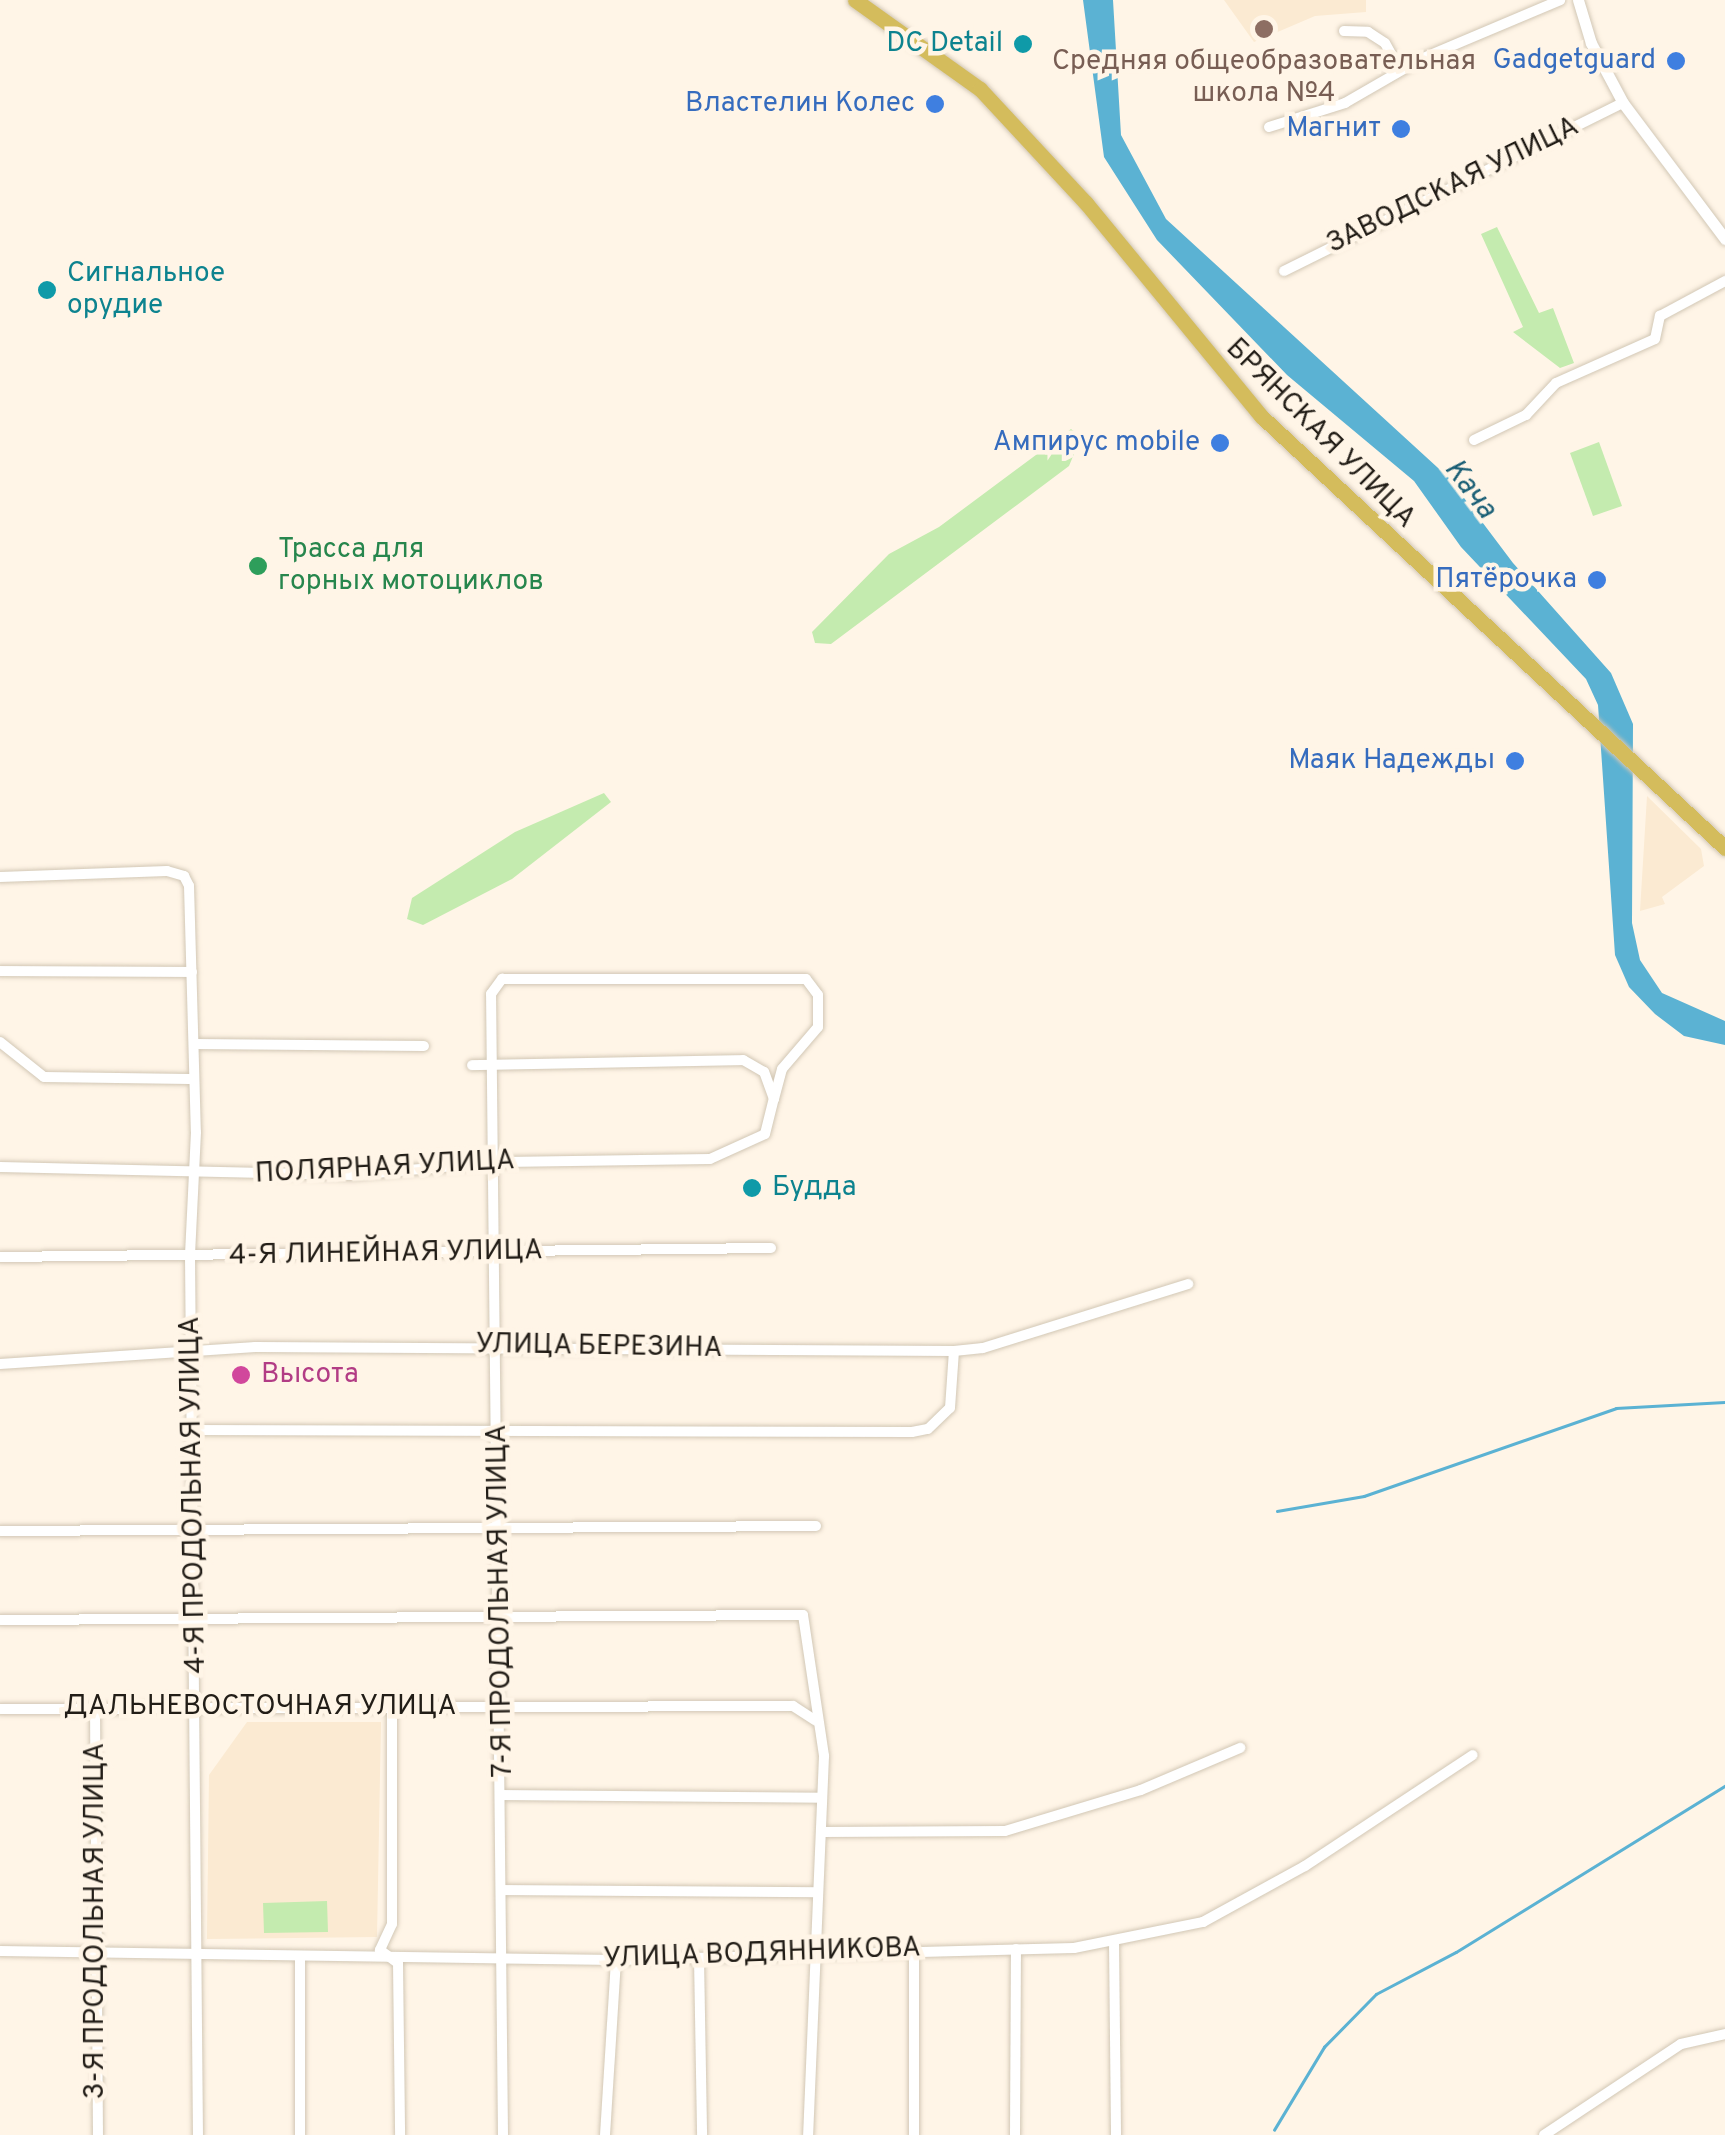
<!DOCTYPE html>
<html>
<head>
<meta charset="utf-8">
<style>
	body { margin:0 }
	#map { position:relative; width:1725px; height:2135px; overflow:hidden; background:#fff5e7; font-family:Overpass,sans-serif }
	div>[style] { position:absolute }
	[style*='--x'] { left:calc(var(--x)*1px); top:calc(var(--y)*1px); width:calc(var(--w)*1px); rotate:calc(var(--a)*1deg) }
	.built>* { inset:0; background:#fbead2 }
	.green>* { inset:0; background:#c4ebaf }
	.water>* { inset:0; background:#5bb2d3 }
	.stream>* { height:2.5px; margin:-1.25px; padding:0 1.25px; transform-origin:1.25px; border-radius:1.25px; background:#5bb2d3 }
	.roads { filter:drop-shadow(0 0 2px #d2c7b5) drop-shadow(0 0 2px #d2c7b5) }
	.minor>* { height:10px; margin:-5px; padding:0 5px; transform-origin:5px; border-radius:5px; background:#fff }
	.tertiary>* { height:11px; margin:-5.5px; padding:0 5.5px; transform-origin:5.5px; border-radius:5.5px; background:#fff }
	.trunk>* { height:15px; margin:-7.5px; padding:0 7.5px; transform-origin:7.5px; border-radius:7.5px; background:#d4bc5c }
	.dots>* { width:28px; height:28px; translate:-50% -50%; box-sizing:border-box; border:5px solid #fff5e7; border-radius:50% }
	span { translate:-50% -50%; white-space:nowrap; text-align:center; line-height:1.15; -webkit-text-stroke:9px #fff5e7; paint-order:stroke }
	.culture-label { font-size:28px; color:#0d838f }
	.right { translate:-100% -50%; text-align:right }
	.left { translate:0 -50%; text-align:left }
	.shop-label { font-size:28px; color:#366cbe }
	.education-label { font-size:28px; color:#785e54 }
	.street-label { font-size:28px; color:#221d17 }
	.leisure-label { font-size:28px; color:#27864d }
	.hotel-label { font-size:28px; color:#b23c85 }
	.water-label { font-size:30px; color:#195e75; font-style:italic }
</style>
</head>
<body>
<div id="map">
	<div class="built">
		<div style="clip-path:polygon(1224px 0,1366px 0,1366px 12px,1315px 16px,1254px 42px)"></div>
		<div style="clip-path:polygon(1647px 796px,1701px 849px,1704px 866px,1662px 897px,1665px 904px,1640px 911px)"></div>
		<div style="clip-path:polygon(247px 1722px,381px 1722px,377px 1937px,207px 1939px,209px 1775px)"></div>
	</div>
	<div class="green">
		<div style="clip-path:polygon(1497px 227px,1539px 313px,1553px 308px,1574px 363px,1560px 368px,1513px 332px,1523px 327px,1481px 234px)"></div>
		<div style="clip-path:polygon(1071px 429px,1081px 437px,1069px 466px,831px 644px,815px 643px,812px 632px,889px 554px,939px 527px)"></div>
		<div style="clip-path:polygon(1599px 442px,1622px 506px,1593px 516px,1570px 453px)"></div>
		<div style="clip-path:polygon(604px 793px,611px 802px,512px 879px,423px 925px,407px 919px,412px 898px,515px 832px)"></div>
		<div style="clip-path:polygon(327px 1901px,328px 1932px,264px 1933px,263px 1903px)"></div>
	</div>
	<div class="water">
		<div style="clip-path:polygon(1083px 0,1113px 0,1121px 135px,1166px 219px,1449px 478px,1513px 563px,1611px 673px,1633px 724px,1632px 923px,1640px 960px,1662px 993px,1725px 1021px,1725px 1045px,1684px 1036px,1655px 1014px,1629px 987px,1615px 955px,1598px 705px,1586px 679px,1461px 547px,1414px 481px,1287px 375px,1157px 240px,1104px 157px)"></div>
	</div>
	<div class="stream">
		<div style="--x:1277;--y:1511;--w:88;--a:-9.8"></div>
		<div style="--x:1364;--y:1496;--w:267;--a:-19.2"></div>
		<div style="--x:1616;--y:1408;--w:109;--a:-3.2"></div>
		<div style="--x:1274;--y:2130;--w:97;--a:-58.9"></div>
		<div style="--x:1324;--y:2047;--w:74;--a:-45.5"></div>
		<div style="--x:1376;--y:1994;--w:90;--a:-27.7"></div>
		<div style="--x:1456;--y:1952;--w:316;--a:-31.7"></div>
	</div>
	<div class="roads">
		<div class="minor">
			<div style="--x:1344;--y:31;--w:24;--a:2"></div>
			<div style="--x:1368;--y:32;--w:20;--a:33"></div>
			<div style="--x:1385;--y:43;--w:31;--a:61"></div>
			<div style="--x:1269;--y:127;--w:80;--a:-17.5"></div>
			<div style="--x:1345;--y:103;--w:90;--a:-30"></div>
			<div style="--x:1423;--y:58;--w:149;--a:-22.9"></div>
			<div style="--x:1284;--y:271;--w:378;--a:-26.4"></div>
			<div style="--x:1474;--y:440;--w:58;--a:-25.7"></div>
			<div style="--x:1526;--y:415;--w:44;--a:-46.8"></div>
			<div style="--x:1556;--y:383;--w:108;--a:-24"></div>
			<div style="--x:1655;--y:339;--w:24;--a:-78"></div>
			<div style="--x:1660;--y:316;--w:74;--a:-28.3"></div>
			<div style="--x:0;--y:877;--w:167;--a:-2.1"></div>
			<div style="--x:167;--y:871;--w:18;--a:16"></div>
			<div style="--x:184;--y:876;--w:11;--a:63"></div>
			<div style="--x:189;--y:886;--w:246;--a:88.4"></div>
			<div style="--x:196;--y:1132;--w:124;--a:92.8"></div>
			<div style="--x:190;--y:1256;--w:879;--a:89.48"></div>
			<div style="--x:0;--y:971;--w:192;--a:0.3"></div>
			<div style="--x:0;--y:1042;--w:56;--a:38.5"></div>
			<div style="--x:44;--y:1077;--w:146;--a:0.8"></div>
			<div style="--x:194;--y:1044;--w:230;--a:0.5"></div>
			<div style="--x:0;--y:1167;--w:353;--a:1.3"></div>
			<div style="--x:353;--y:1175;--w:146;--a:-5.1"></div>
			<div style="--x:498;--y:1162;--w:212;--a:-0.8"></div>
			<div style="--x:710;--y:1159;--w:60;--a:-24.4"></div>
			<div style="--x:765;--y:1134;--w:36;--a:-76"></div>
			<div style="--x:774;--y:1099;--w:29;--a:-110"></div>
			<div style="--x:764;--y:1072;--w:24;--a:-150"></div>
			<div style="--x:743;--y:1060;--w:271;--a:178.9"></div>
			<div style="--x:0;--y:1257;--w:771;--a:-0.67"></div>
			<div style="--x:0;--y:1364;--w:256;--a:-3.8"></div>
			<div style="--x:255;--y:1347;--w:699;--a:0.33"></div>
			<div style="--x:954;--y:1351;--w:29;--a:-6"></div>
			<div style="--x:983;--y:1348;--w:215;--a:-17.3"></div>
			<div style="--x:193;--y:1430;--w:719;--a:0.16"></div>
			<div style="--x:912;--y:1432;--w:16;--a:-11"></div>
			<div style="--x:928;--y:1429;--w:30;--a:-44"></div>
			<div style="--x:950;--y:1408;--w:57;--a:-86"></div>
			<div style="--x:0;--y:1531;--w:816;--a:-0.35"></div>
			<div style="--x:0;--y:1620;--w:803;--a:-0.36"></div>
			<div style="--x:803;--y:1615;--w:143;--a:81.5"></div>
			<div style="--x:824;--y:1756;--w:379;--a:92.4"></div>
			<div style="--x:95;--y:1708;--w:427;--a:89.6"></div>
			<div style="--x:0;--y:1709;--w:793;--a:-0.22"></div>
			<div style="--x:793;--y:1706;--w:27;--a:33"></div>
			<div style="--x:392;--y:1709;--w:215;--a:90"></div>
			<div style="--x:392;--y:1924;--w:29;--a:115"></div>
			<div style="--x:380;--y:1950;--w:22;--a:36"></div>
			<div style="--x:398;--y:1963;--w:172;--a:89.3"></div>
			<div style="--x:503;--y:1795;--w:316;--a:0.5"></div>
			<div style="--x:822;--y:1832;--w:183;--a:-0.3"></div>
			<div style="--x:1005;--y:1831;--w:142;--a:-16.8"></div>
			<div style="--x:1141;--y:1790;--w:108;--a:-23"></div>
			<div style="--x:501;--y:1890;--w:314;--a:0.4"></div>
			<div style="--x:1114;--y:1941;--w:194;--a:89.4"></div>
			<div style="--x:914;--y:1949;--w:186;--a:90"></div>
			<div style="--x:0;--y:1951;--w:616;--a:0.84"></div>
			<div style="--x:616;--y:1960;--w:458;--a:-1.5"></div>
			<div style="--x:1074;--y:1948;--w:132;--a:-11.4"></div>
			<div style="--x:1203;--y:1922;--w:116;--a:-28.8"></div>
			<div style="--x:1305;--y:1866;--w:201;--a:-33.5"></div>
			<div style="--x:699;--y:1958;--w:177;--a:89"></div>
			<div style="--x:300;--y:2135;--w:179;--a:-90"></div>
			<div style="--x:503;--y:2135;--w:1141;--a:-90.6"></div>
			<div style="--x:491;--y:994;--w:19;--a:-54"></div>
			<div style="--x:502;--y:979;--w:304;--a:0"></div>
			<div style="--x:806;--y:979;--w:20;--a:53"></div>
			<div style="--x:818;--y:995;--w:32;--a:90"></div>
			<div style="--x:818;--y:1027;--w:55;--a:130.6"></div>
			<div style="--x:782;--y:1069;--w:31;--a:105"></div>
			<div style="--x:605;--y:2135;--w:175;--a:-86.4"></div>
			<div style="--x:1015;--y:2135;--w:186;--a:-89.7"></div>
			<div style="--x:1544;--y:2135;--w:164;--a:-33.6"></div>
			<div style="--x:1681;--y:2044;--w:45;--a:-12.8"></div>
		</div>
		<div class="tertiary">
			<div style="--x:1578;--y:0;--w:45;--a:73.2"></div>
			<div style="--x:1591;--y:43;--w:68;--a:61.9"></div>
			<div style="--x:1623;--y:103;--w:170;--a:53.1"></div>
		</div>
		<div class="trunk">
			<div style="--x:855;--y:0;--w:153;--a:35.5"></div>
			<div style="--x:980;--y:89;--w:156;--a:47.1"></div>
			<div style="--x:1086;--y:203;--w:276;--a:50.6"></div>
			<div style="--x:1261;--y:416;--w:634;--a:42.95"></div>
		</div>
	</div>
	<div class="dots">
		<div style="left:1264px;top:29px;background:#8d6e63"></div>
		<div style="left:1023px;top:44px;background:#0f9aa8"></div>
		<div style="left:1676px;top:61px;background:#3f7fe0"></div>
		<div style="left:935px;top:104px;background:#3f7fe0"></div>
		<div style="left:1401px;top:129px;background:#3f7fe0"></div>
		<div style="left:47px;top:290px;background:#0f9aa8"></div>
		<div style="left:1220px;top:443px;background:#3f7fe0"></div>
		<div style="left:258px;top:566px;background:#2e9e5b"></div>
		<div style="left:1597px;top:580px;background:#3f7fe0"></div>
		<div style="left:1515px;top:761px;background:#3f7fe0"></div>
		<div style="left:752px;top:1188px;background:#0f9aa8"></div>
		<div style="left:241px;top:1375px;background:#d1479c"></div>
	</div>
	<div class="culture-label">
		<span class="right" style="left:1003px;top:44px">DC Detail</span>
		<span class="left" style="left:67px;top:290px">Сигнальное<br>орудие</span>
		<span class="left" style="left:772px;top:1188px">Будда</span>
	</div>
	<div class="shop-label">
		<span class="right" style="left:1656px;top:61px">Gadgetguard</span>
		<span class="right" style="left:915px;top:104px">Властелин Колес</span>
		<span class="right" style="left:1381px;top:129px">Магнит</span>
		<span class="right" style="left:1200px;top:443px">Ампирус mobile</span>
		<span class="right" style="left:1577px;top:580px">Пятёрочка</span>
		<span class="right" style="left:1495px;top:761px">Маяк Надежды</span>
	</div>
	<div class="education-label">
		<span style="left:1264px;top:78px">Средняя общеобразовательная<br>школа №4</span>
	</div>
	<div class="street-label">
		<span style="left:1453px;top:186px;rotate:-26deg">ЗАВОДСКАЯ УЛИЦА</span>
		<span style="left:1320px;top:434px;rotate:45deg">БРЯНСКАЯ УЛИЦА</span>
		<span style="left:385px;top:1168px;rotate:-3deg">ПОЛЯРНАЯ УЛИЦА</span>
		<span style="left:386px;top:1254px;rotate:-1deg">4-Я ЛИНЕЙНАЯ УЛИЦА</span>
		<span style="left:599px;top:1347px;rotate:1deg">УЛИЦА БЕРЕЗИНА</span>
		<span style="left:194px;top:1495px;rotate:-91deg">4-Я ПРОДОЛЬНАЯ УЛИЦА</span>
		<span style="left:501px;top:1601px;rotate:-91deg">7-Я ПРОДОЛЬНАЯ УЛИЦА</span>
		<span style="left:260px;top:1707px">ДАЛЬНЕВОСТОЧНАЯ УЛИЦА</span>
		<span style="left:96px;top:1921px;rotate:-90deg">3-Я ПРОДОЛЬНАЯ УЛИЦА</span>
		<span style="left:762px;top:1954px;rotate:-2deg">УЛИЦА ВОДЯННИКОВА</span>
	</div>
	<div class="leisure-label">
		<span class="left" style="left:278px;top:566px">Трасса для<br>горных мотоциклов</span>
	</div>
	<div class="hotel-label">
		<span class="left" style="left:261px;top:1375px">Высота</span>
	</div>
	<div class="water-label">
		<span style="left:1469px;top:490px;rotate:53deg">Кача</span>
	</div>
</div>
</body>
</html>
